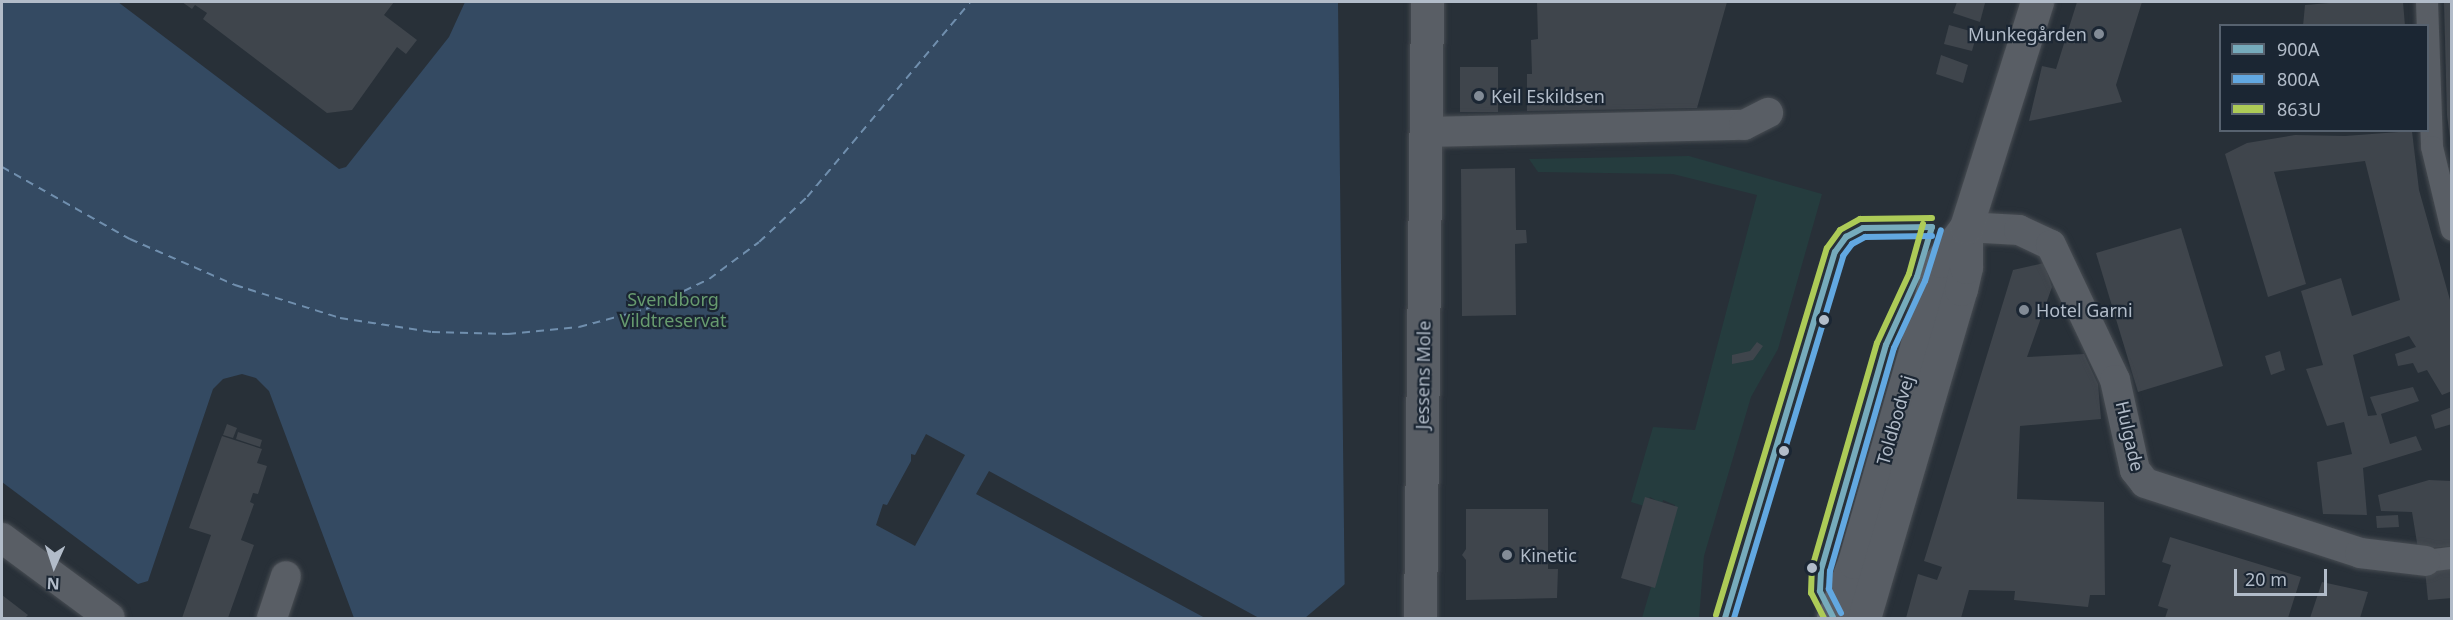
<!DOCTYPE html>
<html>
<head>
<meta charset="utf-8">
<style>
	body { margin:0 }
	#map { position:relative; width:2453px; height:620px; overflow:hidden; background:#283038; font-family:"Noto Sans",sans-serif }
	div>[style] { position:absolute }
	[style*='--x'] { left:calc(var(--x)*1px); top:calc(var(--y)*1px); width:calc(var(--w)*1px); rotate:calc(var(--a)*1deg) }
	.green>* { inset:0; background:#253c3e }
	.water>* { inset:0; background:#344a62 }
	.pier>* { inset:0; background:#283038 }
	.ferry>* { height:1.5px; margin-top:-0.75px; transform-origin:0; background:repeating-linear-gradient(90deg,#708fae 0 8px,transparent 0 14px) }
	.building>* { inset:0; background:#3f454c }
	.roads { filter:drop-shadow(0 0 2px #474c52) drop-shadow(0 0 2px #474c52) }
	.pedestrian>* { height:22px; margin:-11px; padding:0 11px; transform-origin:11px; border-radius:11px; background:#595e65 }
	.minor>* { height:30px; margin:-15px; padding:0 15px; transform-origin:15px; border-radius:15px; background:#595e65 }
	.tertiary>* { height:33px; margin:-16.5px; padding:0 16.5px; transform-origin:16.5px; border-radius:16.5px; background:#595e65 }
	.bus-1>* { height:6px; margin:-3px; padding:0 3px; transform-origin:3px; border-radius:3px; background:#76abbc }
	.bus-2>* { height:6px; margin:-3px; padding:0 3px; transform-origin:3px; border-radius:3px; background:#62a8e1 }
	.bus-3>* { height:6px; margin:-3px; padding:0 3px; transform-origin:3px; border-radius:3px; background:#adcb57 }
	.dots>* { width:16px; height:16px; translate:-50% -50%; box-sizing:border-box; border:3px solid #1b2633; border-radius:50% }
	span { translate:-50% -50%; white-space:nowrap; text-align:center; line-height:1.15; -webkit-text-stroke:4.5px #1b2633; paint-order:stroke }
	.poi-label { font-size:18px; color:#b2bcc9 }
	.right { translate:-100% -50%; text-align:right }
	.left { translate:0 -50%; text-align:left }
	.park-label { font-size:18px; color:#679b6f }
	.street-label { font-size:18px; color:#b2bcc9 }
	.frame { position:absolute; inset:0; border:3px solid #b2bcc9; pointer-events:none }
	.legend { position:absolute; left:2219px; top:24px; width:210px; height:108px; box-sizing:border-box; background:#1b2633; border:2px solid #57626f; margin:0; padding:8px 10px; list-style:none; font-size:18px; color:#b2bcc9 }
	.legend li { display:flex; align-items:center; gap:12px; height:30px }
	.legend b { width:30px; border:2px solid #57626f }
	.north { position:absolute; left:24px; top:536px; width:60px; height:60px; -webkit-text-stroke:4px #1b2633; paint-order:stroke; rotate:183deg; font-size:16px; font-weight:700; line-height:24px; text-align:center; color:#b2bcc9 }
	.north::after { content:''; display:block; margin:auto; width:21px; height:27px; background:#b2bcc9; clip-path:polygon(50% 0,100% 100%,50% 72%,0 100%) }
	.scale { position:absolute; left:2234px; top:569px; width:93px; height:27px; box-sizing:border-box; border:3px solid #b2bcc9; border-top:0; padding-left:8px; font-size:18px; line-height:21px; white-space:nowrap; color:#b2bcc9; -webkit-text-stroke:4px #1b2633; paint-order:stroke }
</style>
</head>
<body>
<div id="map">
	<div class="green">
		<div style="clip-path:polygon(1689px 156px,1822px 194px,1778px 349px,1751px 397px,1704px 556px,1699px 618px,1642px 618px,1675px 505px,1663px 500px,1662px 504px,1650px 497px,1644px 506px,1631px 502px,1653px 427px,1695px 430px,1757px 195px,1673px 174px,1538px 172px,1529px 159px)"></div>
	</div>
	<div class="water">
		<div style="clip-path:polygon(2px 2px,118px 2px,339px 169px,346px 167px,449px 37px,465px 2px,1338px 2px,1345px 618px,354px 618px,269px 391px,256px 378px,242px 374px,223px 379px,213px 389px,148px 581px,138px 584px,2px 482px)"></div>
	</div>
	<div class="pier">
		<div style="clip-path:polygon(926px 434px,965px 455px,915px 546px,876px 525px,883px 504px,887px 505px,911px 461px,911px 454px,915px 455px)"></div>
		<div style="clip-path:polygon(989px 471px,1099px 531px,1259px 618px,1205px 618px,976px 494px)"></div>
		<div style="clip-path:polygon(1345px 584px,1345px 618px,1305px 618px)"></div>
	</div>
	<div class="ferry">
		<div style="--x:2;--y:167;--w:147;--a:29.4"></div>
		<div style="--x:130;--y:239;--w:115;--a:23.7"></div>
		<div style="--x:235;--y:285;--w:110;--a:17.4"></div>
		<div style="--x:340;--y:318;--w:93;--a:8.7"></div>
		<div style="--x:432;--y:332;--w:76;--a:1.5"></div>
		<div style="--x:508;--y:334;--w:71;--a:-5.6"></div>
		<div style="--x:579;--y:327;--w:69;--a:-15"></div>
		<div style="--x:646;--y:309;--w:70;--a:-25.5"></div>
		<div style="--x:709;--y:279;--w:62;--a:-36.5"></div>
		<div style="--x:759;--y:242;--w:66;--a:-43.2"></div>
		<div style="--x:807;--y:197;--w:254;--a:-50.1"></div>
	</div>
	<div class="building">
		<div style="clip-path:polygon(182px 2px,394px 2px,384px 15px,417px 40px,406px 54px,397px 47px,352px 110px,327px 113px,203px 19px,207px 13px,195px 5px,192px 9px)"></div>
		<div style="clip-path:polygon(1537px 2px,1727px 2px,1697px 108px,1527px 111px,1527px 74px,1532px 74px,1531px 40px,1538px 39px)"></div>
		<div style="clip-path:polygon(1957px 2px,1985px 3px,1980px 22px,1953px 13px)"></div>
		<div style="clip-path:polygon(2077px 2px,2142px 2px,2116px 85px,2122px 102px,2029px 121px,2042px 66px,2056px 69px)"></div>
		<div style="clip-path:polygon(2341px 2px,2403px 2px,2405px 26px,2303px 26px,2305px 5px)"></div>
		<div style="clip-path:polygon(2444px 2px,2452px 2px,2452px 153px,2447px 115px)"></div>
		<div style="clip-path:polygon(1949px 25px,1977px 33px,1972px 51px,1944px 44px)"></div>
		<div style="clip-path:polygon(1941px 55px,1968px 65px,1963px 83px,1936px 74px)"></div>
		<div style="clip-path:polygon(1460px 67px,1498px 67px,1498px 112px,1460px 112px)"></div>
		<div style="clip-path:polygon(2412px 131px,2419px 190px,2452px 307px,2452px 391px,2442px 395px,2427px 370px,2418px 373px,2413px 363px,2398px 366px,2395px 354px,2416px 347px,2409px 336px,2353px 355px,2368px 416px,2377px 415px,2370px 397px,2413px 387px,2419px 401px,2381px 414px,2390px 444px,2416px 436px,2422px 450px,2363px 468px,2367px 515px,2323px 514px,2317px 462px,2352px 454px,2344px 422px,2327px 426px,2306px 369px,2323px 365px,2301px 291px,2341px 278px,2352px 316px,2400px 300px,2365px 161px,2274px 172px,2306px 284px,2268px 297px,2225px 154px,2247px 143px,2295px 135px,2345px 136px)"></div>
		<div style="clip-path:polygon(1515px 168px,1516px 230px,1526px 230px,1527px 243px,1515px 244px,1516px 315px,1462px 316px,1461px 169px)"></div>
		<div style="clip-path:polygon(2181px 228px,2223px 366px,2138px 392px,2096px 253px)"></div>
		<div style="clip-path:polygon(2044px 263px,2052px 287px,2027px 357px,2084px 354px,2098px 384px,2101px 419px,2020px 426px,2017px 499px,2104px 502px,2105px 595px,2090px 595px,2088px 607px,2014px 600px,2015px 591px,1969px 590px,1961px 618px,1906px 618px,1918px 574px,1937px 580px,1942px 567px,1924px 561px,2013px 270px)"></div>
		<div style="clip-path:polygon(1757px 342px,1763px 346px,1753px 360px,1732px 364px,1732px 355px,1750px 351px)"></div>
		<div style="clip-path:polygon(2280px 351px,2285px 370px,2271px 375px,2265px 356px)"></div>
		<div style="clip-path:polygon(2452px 407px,2452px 424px,2435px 429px,2431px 415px)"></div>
		<div style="clip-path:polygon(227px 424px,237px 428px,233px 438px,223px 435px)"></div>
		<div style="clip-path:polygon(238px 432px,262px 440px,260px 447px,236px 439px)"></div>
		<div style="clip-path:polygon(222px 436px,262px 449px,257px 463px,267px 466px,258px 494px,253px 493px,250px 502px,254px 504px,241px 540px,254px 545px,228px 618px,182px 618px,211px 535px,189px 528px)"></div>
		<div style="clip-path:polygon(2429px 480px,2452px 481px,2452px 546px,2418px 549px,2412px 512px,2381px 511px,2378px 495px)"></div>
		<div style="clip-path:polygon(1645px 497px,1678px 507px,1655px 588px,1621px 578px)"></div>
		<div style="clip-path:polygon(1466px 509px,1548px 509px,1548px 569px,1558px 569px,1557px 598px,1466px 600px,1466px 560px,1462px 555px,1466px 549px)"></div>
		<div style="clip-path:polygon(2398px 515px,2399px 527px,2377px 528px,2376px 516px)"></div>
		<div style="clip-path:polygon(2170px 537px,2301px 577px,2288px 618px,2165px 618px,2168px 609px,2158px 606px,2171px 565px,2162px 562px)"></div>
		<div style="clip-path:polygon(2452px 567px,2452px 598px,2428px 600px,2425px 570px)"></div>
		<div style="clip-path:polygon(2322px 582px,2368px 592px,2360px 618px,2310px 618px)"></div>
		<div style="clip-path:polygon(2px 595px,28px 615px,25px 618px,2px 618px)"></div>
	</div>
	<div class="roads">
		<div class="pedestrian">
			<div style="--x:2427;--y:2;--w:145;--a:88"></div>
			<div style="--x:2432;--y:147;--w:85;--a:76.5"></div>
			<div style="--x:2426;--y:561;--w:26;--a:-7"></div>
		</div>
		<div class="minor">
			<div style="--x:1426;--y:132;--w:318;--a:-1.3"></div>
			<div style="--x:1744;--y:125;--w:27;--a:-27"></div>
			<div style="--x:1966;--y:227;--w:53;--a:3.2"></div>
			<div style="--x:2019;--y:230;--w:35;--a:25"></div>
			<div style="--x:2051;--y:245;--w:149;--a:64.6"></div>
			<div style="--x:2115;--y:380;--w:92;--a:77.5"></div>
			<div style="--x:2135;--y:470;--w:16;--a:52"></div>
			<div style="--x:2145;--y:483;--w:226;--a:18"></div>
			<div style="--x:2360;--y:553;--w:66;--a:6.9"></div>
			<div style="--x:2;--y:538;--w:134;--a:36.5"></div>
			<div style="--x:272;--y:618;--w:44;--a:-71.6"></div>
		</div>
		<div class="tertiary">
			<div style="--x:1420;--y:618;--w:616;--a:-89.35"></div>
			<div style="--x:1833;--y:618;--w:60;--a:-69.4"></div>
			<div style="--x:1854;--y:562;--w:313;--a:-73.9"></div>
			<div style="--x:1941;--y:261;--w:42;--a:-53.7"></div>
			<div style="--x:1864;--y:618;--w:343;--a:-73.6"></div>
			<div style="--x:1961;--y:289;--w:23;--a:-77"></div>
			<div style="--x:1966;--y:267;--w:40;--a:-90"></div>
			<div style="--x:1966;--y:227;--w:236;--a:-72.5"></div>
		</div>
	</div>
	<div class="bus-1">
		<div style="--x:1833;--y:617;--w:29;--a:-117"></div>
		<div style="--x:1820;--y:591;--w:21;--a:-87"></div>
		<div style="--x:1821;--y:570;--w:234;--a:-73.9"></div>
		<div style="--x:1886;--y:345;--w:75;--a:-65.5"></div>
		<div style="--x:1917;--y:277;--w:52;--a:-73.3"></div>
		<div style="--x:1725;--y:618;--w:382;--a:-73.3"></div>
		<div style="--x:1835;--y:252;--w:19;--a:-54"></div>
		<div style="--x:1846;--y:237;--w:19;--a:-28"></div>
		<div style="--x:1863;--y:228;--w:69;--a:-0.8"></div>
	</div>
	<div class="bus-2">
		<div style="--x:1841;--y:613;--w:27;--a:-117"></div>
		<div style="--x:1829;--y:589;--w:18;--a:-87"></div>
		<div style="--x:1830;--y:571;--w:232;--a:-74"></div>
		<div style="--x:1894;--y:348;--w:74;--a:-65.2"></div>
		<div style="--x:1925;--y:281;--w:53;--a:-72.6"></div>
		<div style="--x:1734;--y:618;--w:378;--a:-73.2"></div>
		<div style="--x:1843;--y:256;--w:15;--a:-53"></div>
		<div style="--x:1852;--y:244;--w:15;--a:-28"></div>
		<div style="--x:1865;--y:237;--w:67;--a:-0.9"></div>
	</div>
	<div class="bus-3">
		<div style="--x:1716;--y:615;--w:383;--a:-73.2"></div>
		<div style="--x:1827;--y:248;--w:22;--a:-54"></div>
		<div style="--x:1840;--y:230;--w:23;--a:-29"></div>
		<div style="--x:1860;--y:219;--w:72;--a:-0.8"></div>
		<div style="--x:1824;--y:618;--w:28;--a:-117"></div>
		<div style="--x:1811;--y:593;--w:25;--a:-88"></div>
		<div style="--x:1812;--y:568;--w:234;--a:-73.9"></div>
		<div style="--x:1877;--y:343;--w:76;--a:-65.1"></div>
		<div style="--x:1909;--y:274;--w:52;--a:-74.4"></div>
	</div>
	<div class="dots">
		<div style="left:2099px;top:34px;background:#828b96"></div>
		<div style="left:1479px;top:96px;background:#828b96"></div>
		<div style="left:2024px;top:310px;background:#828b96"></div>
		<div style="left:1824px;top:320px;background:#b2bcc9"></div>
		<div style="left:1784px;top:451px;background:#b2bcc9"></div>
		<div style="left:1507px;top:555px;background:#828b96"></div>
		<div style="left:1812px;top:568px;background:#b2bcc9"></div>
	</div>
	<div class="poi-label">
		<span class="right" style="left:2087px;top:34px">Munkegården</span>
		<span class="left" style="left:1491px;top:96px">Keil Eskildsen</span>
		<span class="left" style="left:2036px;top:310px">Hotel Garni</span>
		<span class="left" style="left:1520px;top:555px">Kinetic</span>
	</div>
	<div class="park-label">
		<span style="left:673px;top:310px">Svendborg<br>Vildtreservat</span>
	</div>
	<div class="street-label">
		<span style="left:1423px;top:375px;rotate:-89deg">Jessens Mole</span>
		<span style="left:1895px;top:420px;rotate:-74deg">Toldbodvej</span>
		<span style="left:2130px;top:436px;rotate:77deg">Hulgade</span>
	</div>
	<div class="frame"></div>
	<ul class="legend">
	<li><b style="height:8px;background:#76abbc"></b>900A</li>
	<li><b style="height:8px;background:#62a8e1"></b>800A</li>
	<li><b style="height:8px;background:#adcb57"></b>863U</li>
	</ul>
	<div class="north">N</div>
	<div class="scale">20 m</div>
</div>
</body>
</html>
